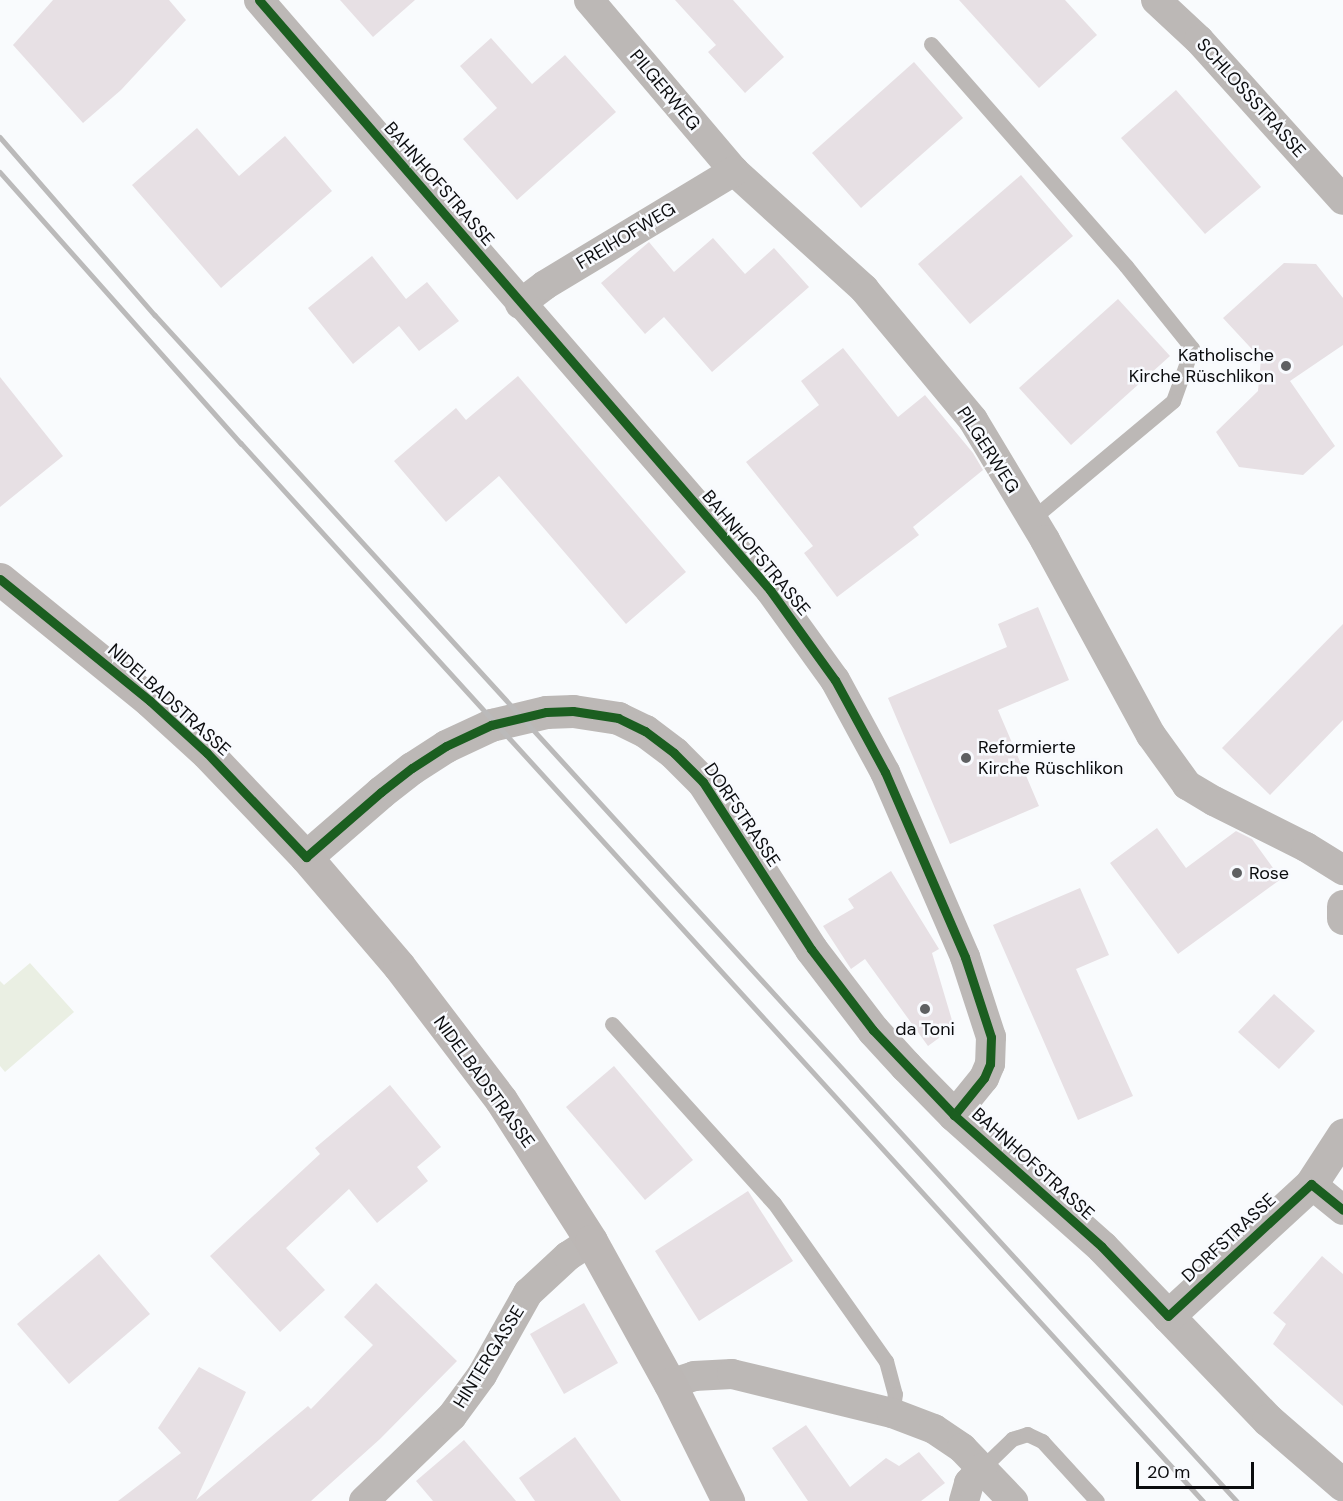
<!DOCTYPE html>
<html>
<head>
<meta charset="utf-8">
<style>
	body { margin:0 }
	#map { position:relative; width:1343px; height:1501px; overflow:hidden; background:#f9fbfd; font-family:"DM Sans",sans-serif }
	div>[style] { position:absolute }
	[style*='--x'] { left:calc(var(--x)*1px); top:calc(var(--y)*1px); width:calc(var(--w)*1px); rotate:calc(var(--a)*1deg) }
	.green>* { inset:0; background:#eaefe3 }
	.building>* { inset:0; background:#e7e0e4 }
	.service>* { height:15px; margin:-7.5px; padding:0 7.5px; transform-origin:7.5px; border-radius:7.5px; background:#bcb8b6 }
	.minor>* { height:30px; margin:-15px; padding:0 15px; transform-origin:15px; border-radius:15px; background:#bcb8b6 }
	.tertiary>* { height:33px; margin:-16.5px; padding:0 16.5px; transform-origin:16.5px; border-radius:16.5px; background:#bcb8b6 }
	.secondary>* { height:33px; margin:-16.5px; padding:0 16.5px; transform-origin:16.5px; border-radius:16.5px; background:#bcb7b5 }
	.rail>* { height:4.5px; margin:-2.25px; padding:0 2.25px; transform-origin:2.25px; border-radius:2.25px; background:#bbbaba }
	.cycleway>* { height:9px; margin:-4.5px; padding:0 4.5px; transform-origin:4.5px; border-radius:4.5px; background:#1b5e20 }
	.dots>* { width:16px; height:16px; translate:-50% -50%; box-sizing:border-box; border:3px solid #f8fafe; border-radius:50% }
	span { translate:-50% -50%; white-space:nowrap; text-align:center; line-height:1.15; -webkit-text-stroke:5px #f8fafe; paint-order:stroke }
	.street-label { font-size:18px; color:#0b0c0e }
	.poi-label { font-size:18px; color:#0b0c0e }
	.right { translate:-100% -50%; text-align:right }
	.left { translate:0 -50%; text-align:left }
	.scale { position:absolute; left:1136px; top:1462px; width:118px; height:27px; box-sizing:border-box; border:3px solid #0b0c0e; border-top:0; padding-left:8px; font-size:18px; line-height:21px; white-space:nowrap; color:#0b0c0e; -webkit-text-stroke:4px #f8fafe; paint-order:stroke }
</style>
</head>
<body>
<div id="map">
	<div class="green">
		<div style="clip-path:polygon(30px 963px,74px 1012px,5px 1072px,0 1066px,0 981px,4px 985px)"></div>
	</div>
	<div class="building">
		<div style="clip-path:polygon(53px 0,169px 0,186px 20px,121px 90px,83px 123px,13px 45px)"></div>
		<div style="clip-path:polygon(340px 0,415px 0,373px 37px)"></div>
		<div style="clip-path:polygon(675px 0,733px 0,784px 57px,745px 93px,708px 52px,716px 45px)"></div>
		<div style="clip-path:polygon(959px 0,1065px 0,1097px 35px,1039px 88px)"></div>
		<div style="clip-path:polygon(491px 38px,532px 84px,565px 55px,616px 112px,517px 200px,463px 139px,497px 108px,460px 66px)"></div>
		<div style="clip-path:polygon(914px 62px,963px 118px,861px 208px,812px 153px)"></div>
		<div style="clip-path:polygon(1176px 90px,1261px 187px,1205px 234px,1121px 138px)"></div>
		<div style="clip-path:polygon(197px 128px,239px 176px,285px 136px,332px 191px,221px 288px,132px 185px)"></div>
		<div style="clip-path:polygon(1021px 175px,1073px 236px,970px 324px,918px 264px)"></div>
		<div style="clip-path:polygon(713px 238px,745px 274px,774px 248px,809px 287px,712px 372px,664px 317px,645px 334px,601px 283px,649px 242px,674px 272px)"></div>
		<div style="clip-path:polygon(372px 256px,406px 299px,427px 282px,459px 321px,419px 351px,399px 326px,353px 364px,308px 308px)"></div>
		<div style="clip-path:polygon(1284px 263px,1316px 264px,1343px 298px,1343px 345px,1290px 381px,1335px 446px,1303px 475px,1239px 467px,1216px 432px,1258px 391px,1261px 359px,1223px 318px)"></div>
		<div style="clip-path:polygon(1118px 299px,1170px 356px,1071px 445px,1019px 388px)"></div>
		<div style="clip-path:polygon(843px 348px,898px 417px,925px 395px,973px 453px,983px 470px,913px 527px,919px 535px,837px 597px,804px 553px,813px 546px,746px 462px,819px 405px,801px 381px)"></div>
		<div style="clip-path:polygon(518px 376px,686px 572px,626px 624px,499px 476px,446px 522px,394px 461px,456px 408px,466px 420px)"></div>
		<div style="clip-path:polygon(0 377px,63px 456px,0 507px)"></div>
		<div style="clip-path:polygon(1038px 607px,1069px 680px,998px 710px,1039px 806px,950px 844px,888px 698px,1007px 647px,998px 624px)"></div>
		<div style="clip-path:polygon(1343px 624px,1343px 720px,1270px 795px,1222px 748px)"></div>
		<div style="clip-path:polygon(1157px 828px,1186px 868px,1236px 831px,1252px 839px,1281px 879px,1178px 954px,1110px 863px)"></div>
		<div style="clip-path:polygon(891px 871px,939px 949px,932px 953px,954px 1027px,928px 1046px,865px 959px,851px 969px,823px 926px,854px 908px,848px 899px)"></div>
		<div style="clip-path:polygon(1080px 888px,1109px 955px,1076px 969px,1133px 1096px,1078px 1120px,993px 925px)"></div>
		<div style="clip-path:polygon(1274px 994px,1315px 1031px,1279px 1069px,1238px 1032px)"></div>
		<div style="clip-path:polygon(614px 1066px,693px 1160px,645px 1200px,566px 1107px)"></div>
		<div style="clip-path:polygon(390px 1085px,441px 1147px,417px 1167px,428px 1181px,377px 1223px,349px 1189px,286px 1248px,325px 1290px,280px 1332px,210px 1256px,320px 1154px,315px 1148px)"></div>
		<div style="clip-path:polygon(748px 1191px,793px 1261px,699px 1321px,655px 1251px)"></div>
		<div style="clip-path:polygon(99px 1254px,150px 1314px,69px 1384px,17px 1324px)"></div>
		<div style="clip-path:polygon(1322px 1256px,1343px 1274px,1343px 1406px,1273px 1344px,1286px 1324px,1273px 1313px)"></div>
		<div style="clip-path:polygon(376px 1283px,457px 1361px,380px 1439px,311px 1501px,118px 1501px,181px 1453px,158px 1428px,199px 1367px,246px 1392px,196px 1500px,308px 1406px,311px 1409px,373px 1345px,344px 1317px)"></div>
		<div style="clip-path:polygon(584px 1303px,618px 1363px,564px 1394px,530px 1334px)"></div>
		<div style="clip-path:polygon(806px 1425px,850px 1487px,886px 1458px,899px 1466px,919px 1452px,945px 1483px,921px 1501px,808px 1501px,772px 1448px)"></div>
		<div style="clip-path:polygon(575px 1437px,621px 1501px,535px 1501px,519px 1478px)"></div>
		<div style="clip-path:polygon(464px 1440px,516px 1501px,433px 1501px,416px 1481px)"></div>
	</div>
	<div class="service">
		<div style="--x:931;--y:44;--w:295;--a:48.7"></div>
		<div style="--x:1126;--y:266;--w:105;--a:51.2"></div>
		<div style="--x:1192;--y:348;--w:56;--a:109.7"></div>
		<div style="--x:1173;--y:401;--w:184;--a:140.1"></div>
		<div style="--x:612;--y:1024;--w:241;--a:47.9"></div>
		<div style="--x:774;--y:1203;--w:194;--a:54.7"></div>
		<div style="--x:886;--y:1361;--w:34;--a:75"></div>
		<div style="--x:895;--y:1394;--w:19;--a:99"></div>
		<div style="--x:982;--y:1468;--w:42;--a:-44"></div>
		<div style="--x:1012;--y:1439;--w:16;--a:-18"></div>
		<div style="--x:1027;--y:1434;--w:17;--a:25"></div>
		<div style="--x:1042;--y:1441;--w:81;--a:47.5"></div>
	</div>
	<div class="minor">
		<div style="--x:259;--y:0;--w:781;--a:49.1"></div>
		<div style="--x:770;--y:590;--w:111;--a:54.2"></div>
		<div style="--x:835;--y:680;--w:105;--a:61.5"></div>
		<div style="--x:885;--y:772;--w:202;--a:66.6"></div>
		<div style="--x:965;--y:957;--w:84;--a:72"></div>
		<div style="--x:991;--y:1037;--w:27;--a:92"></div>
		<div style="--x:990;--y:1064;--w:15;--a:113"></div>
		<div style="--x:984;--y:1078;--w:48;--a:129"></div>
		<div style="--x:589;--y:0;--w:224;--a:49.7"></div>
		<div style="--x:734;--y:171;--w:176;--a:42.2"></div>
		<div style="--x:864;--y:289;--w:170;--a:50.2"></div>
		<div style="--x:973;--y:420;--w:140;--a:59"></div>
		<div style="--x:1045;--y:540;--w:222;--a:61.5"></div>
		<div style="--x:1151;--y:735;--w:62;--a:54.2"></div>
		<div style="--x:1187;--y:785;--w:31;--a:31"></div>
		<div style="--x:1214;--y:801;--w:103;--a:26.6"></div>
		<div style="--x:1306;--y:847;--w:44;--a:31.9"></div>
		<div style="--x:1156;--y:0;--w:59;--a:42.9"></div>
		<div style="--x:1199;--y:40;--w:215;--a:48"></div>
		<div style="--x:520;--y:304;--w:31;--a:-37"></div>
		<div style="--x:545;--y:285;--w:221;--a:-31.1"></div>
		<div style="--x:1311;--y:1184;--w:41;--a:39.1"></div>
		<div style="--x:670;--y:1384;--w:25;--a:-18"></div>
		<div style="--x:694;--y:1376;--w:38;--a:-3"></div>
		<div style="--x:732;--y:1374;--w:165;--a:13.7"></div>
		<div style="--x:892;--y:1413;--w:45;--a:20.9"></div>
		<div style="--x:934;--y:1429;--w:34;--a:34"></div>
		<div style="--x:962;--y:1448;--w:74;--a:46.1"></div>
		<div style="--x:364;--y:1501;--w:122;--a:-44"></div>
		<div style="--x:452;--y:1416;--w:51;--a:-53.8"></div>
		<div style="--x:482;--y:1375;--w:94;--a:-60.7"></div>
		<div style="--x:528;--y:1293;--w:54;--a:-42.8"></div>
		<div style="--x:568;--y:1256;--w:27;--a:-33"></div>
		<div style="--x:964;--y:1501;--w:19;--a:-74"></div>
		<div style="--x:969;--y:1483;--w:20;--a:-49"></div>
	</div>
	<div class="tertiary">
		<div style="--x:306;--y:857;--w:99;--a:-40.9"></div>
		<div style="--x:381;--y:792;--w:39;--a:-38"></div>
		<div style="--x:412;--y:768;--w:40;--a:-32.9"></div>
		<div style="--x:446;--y:746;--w:50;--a:-25"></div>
		<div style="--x:491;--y:725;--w:57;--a:-13.3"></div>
		<div style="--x:546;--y:712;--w:27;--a:-2"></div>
		<div style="--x:573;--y:711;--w:46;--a:8.8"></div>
		<div style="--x:618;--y:718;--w:30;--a:26"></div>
		<div style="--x:645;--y:731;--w:36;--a:37"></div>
		<div style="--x:674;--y:753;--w:41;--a:45"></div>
		<div style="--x:703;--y:782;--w:199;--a:57.1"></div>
		<div style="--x:811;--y:949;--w:102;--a:52.6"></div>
		<div style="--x:873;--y:1030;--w:49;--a:47.5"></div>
		<div style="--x:906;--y:1066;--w:69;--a:45.6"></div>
		<div style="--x:954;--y:1115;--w:198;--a:41.7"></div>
		<div style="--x:1102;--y:1247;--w:240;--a:46.2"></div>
		<div style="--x:1268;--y:1420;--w:99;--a:40.9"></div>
		<div style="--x:1343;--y:906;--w:12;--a:90"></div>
		<div style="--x:1168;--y:1316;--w:195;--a:-42.7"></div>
		<div style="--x:1311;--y:1184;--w:59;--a:-56.9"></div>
	</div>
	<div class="secondary">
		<div style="--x:0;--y:579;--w:193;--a:39.1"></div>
		<div style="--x:150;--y:701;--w:77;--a:42.4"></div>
		<div style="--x:207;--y:753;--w:144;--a:46.4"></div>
		<div style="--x:306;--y:857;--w:143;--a:49.5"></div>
		<div style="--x:399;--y:966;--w:168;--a:52.7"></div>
		<div style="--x:501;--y:1100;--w:167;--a:57.4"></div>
		<div style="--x:591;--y:1241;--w:163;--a:61.1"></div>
		<div style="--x:670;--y:1384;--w:131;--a:63.6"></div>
	</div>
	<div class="rail">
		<div style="--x:0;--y:137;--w:236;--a:49"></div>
		<div style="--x:155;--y:315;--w:1605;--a:47.63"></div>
		<div style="--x:0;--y:172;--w:363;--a:48.4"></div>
		<div style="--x:241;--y:443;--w:1430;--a:47.72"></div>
	</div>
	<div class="cycleway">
		<div style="--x:259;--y:0;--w:781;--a:49.1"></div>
		<div style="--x:770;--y:590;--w:111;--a:54.2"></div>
		<div style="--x:835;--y:680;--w:105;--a:61.5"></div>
		<div style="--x:885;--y:772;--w:202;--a:66.6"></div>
		<div style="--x:965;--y:957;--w:84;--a:72"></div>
		<div style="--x:991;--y:1037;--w:27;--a:92"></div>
		<div style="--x:990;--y:1064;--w:15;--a:113"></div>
		<div style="--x:984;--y:1078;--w:48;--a:129"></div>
		<div style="--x:0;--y:579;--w:193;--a:39.1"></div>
		<div style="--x:150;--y:701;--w:77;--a:42.4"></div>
		<div style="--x:207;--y:753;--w:144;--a:46.4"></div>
		<div style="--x:306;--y:857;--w:99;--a:-40.9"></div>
		<div style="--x:381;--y:792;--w:39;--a:-38"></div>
		<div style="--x:412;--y:768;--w:40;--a:-32.9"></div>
		<div style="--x:446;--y:746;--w:50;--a:-25"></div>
		<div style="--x:491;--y:725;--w:57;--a:-13.3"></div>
		<div style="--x:546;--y:712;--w:27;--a:-2"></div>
		<div style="--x:573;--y:711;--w:46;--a:8.8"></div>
		<div style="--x:618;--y:718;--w:30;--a:26"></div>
		<div style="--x:645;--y:731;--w:36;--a:37"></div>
		<div style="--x:674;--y:753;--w:41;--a:45"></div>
		<div style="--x:703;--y:782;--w:199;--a:57.1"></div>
		<div style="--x:811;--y:949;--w:102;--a:52.6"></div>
		<div style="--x:873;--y:1030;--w:117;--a:46.4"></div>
		<div style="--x:954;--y:1115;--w:198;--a:41.7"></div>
		<div style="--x:1102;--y:1247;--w:95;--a:46.3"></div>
		<div style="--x:1168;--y:1316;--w:195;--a:-42.7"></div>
		<div style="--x:1311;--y:1184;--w:41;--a:39.1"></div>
	</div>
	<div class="dots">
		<div style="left:1286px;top:366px;background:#5e6062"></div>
		<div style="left:966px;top:758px;background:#5e6062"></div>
		<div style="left:1237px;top:873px;background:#5e6062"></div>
		<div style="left:925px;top:1009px;background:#5e6062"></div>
	</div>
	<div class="street-label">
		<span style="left:665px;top:90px;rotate:50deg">PILGERWEG</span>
		<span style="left:1251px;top:98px;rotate:48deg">SCHLOSSSTRASSE</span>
		<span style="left:439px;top:184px;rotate:49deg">BAHNHOFSTRASSE</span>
		<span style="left:626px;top:236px;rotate:-31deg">FREIHOFWEG</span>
		<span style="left:988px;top:450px;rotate:57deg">PILGERWEG</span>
		<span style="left:756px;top:553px;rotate:50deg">BAHNHOFSTRASSE</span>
		<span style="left:169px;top:700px;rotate:42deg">NIDELBADSTRASSE</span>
		<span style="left:742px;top:815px;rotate:56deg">DORFSTRASSE</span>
		<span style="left:484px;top:1082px;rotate:54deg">NIDELBADSTRASSE</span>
		<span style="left:1033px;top:1164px;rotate:42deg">BAHNHOFSTRASSE</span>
		<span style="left:1229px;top:1238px;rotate:-43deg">DORFSTRASSE</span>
		<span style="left:489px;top:1357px;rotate:-58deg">HINTERGASSE</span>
	</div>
	<div class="poi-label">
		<span class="right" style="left:1274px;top:366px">Katholische<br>Kirche Rüschlikon</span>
		<span class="left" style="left:978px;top:758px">Reformierte<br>Kirche Rüschlikon</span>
		<span class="left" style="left:1249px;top:873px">Rose</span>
		<span style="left:925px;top:1029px">da Toni</span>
	</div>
	<div class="scale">20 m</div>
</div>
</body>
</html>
